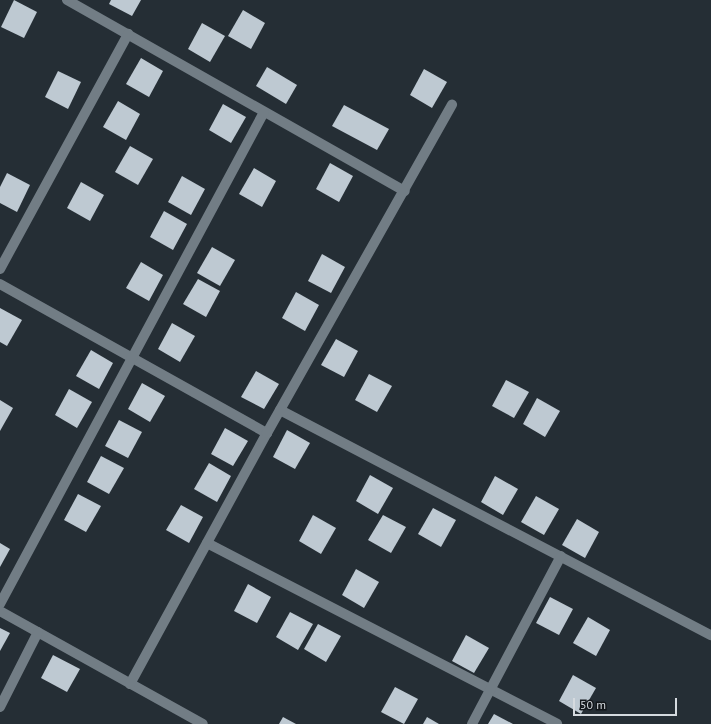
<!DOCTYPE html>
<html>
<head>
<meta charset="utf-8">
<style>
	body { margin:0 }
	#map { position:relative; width:711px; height:724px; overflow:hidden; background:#252e35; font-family:"PT Sans",sans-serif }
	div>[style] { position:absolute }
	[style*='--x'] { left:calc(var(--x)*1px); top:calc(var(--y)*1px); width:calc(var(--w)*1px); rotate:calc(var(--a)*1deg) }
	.building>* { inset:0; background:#bec9d2 }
	.street>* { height:10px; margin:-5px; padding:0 5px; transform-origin:5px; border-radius:5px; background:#727d85 }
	span { translate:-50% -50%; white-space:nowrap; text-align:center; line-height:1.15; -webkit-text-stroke:4px #121619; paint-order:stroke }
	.scale { position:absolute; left:573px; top:698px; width:104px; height:18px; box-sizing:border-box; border:2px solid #d5dadf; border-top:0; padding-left:5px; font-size:12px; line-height:14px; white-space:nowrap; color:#d5dadf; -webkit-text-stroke:3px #121619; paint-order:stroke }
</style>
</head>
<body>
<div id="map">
	<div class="building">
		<div style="clip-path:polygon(14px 0,37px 12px,24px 38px,1px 27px)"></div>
		<div style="clip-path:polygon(111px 0,141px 0,132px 16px,109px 4px)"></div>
		<div style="clip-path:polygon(243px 10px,265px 23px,251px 49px,228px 36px)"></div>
		<div style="clip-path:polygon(202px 23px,225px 36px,210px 62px,188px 49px)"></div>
		<div style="clip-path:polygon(141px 58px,163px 71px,149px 97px,126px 84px)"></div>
		<div style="clip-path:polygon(267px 67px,297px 85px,286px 104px,256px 86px)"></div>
		<div style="clip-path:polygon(424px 69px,447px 82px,432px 108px,410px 95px)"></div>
		<div style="clip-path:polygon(58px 71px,81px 82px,68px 109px,45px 97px)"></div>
		<div style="clip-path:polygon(118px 101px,140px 114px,126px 140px,103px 127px)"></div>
		<div style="clip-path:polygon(223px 104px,246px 117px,231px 143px,209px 130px)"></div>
		<div style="clip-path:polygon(344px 105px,389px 129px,377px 150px,332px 126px)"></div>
		<div style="clip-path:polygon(130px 146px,153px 159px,138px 185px,115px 172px)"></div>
		<div style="clip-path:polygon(330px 163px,353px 176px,339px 202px,316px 189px)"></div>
		<div style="clip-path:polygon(254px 168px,276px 181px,262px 207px,239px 194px)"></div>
		<div style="clip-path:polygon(7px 173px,30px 185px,17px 212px,0 203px,0 187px)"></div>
		<div style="clip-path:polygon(182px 176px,205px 189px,191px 215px,168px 202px)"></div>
		<div style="clip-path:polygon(81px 182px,104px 195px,90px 221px,67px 208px)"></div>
		<div style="clip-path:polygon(164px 211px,187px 224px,173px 250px,150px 237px)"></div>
		<div style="clip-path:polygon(212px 247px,235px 260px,220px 286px,197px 273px)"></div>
		<div style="clip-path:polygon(322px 254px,345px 267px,331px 293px,308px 281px)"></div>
		<div style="clip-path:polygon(141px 262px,163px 275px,149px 301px,126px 288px)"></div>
		<div style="clip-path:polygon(198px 279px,220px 291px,206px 317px,183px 304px)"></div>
		<div style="clip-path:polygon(296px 292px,319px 305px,305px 331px,282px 318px)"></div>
		<div style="clip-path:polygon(0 308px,22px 320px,7px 346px,0 342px)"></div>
		<div style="clip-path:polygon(172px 323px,195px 336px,180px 362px,158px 349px)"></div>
		<div style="clip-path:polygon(336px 339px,358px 351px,344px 377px,321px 365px)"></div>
		<div style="clip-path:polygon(91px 350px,113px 363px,99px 389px,76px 376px)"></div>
		<div style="clip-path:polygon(256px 371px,279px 384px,264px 409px,241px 397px)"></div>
		<div style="clip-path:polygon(369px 374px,392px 386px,377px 412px,355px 400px)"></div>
		<div style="clip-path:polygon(506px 380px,529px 392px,514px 418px,492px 406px)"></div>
		<div style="clip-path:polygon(142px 383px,165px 396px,150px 422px,128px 409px)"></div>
		<div style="clip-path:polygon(69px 389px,92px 402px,77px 428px,55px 415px)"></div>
		<div style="clip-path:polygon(537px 398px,560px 411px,545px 437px,523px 424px)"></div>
		<div style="clip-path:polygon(0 400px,13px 408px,0 431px)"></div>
		<div style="clip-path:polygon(119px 420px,142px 432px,128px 458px,105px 446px)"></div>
		<div style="clip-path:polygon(225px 428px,248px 441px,233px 466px,211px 454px)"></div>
		<div style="clip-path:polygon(287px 430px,310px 443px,295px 469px,273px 457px)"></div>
		<div style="clip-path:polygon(101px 456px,124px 468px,109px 494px,87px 482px)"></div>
		<div style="clip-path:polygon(209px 463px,231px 476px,217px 502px,194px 489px)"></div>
		<div style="clip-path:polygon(370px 475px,393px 488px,378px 514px,356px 501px)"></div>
		<div style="clip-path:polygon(495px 476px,518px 489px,503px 515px,481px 502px)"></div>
		<div style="clip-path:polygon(78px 494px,101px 506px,86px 532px,64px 520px)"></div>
		<div style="clip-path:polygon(536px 496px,559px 509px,544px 535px,521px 522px)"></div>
		<div style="clip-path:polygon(181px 505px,203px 517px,189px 543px,166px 530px)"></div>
		<div style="clip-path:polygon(433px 508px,456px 520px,441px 547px,418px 534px)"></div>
		<div style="clip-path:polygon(313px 515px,336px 528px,321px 554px,299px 541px)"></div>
		<div style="clip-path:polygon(383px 515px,406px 527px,391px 553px,368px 540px)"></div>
		<div style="clip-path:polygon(577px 519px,599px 532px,585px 558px,562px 545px)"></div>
		<div style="clip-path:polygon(0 543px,10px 549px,0 567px)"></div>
		<div style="clip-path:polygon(356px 569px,379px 582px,364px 608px,342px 595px)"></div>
		<div style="clip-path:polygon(248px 584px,271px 597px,257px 623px,234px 611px)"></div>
		<div style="clip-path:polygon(550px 597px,573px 609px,559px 635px,536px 623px)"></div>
		<div style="clip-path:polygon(290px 612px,313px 624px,298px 650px,276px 637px)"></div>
		<div style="clip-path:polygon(588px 617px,610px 630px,596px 656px,573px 643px)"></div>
		<div style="clip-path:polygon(318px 624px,341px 636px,326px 662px,304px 649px)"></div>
		<div style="clip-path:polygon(0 628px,10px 633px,0 651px)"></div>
		<div style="clip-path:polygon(466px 635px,489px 648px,474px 673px,452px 661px)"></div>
		<div style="clip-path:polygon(53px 655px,80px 669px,67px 692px,41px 678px)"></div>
		<div style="clip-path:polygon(573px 675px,596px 688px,581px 714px,559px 701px)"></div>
		<div style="clip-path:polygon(395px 687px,418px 699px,404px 724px,381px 712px)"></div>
		<div style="clip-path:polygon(494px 714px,513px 724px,488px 724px)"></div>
		<div style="clip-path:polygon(283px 717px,296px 724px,279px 724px)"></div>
		<div style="clip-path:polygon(427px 717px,439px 724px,423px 724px)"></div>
	</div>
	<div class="street">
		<div style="--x:67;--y:0;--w:388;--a:29.5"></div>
		<div style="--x:0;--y:269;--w:268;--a:-61.4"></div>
		<div style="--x:0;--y:284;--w:306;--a:29.2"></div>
		<div style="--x:280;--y:410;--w:486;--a:27.6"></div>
		<div style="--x:207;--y:543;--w:394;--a:27.3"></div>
		<div style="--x:0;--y:604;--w:558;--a:-61.78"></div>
		<div style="--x:0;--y:611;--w:232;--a:29.1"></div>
		<div style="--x:130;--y:684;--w:286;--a:-61.4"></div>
		<div style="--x:267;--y:433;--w:377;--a:-60.6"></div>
		<div style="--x:0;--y:707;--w:84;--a:-63.1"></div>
		<div style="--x:472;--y:724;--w:190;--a:-62.1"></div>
	</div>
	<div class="scale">50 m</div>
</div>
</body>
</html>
